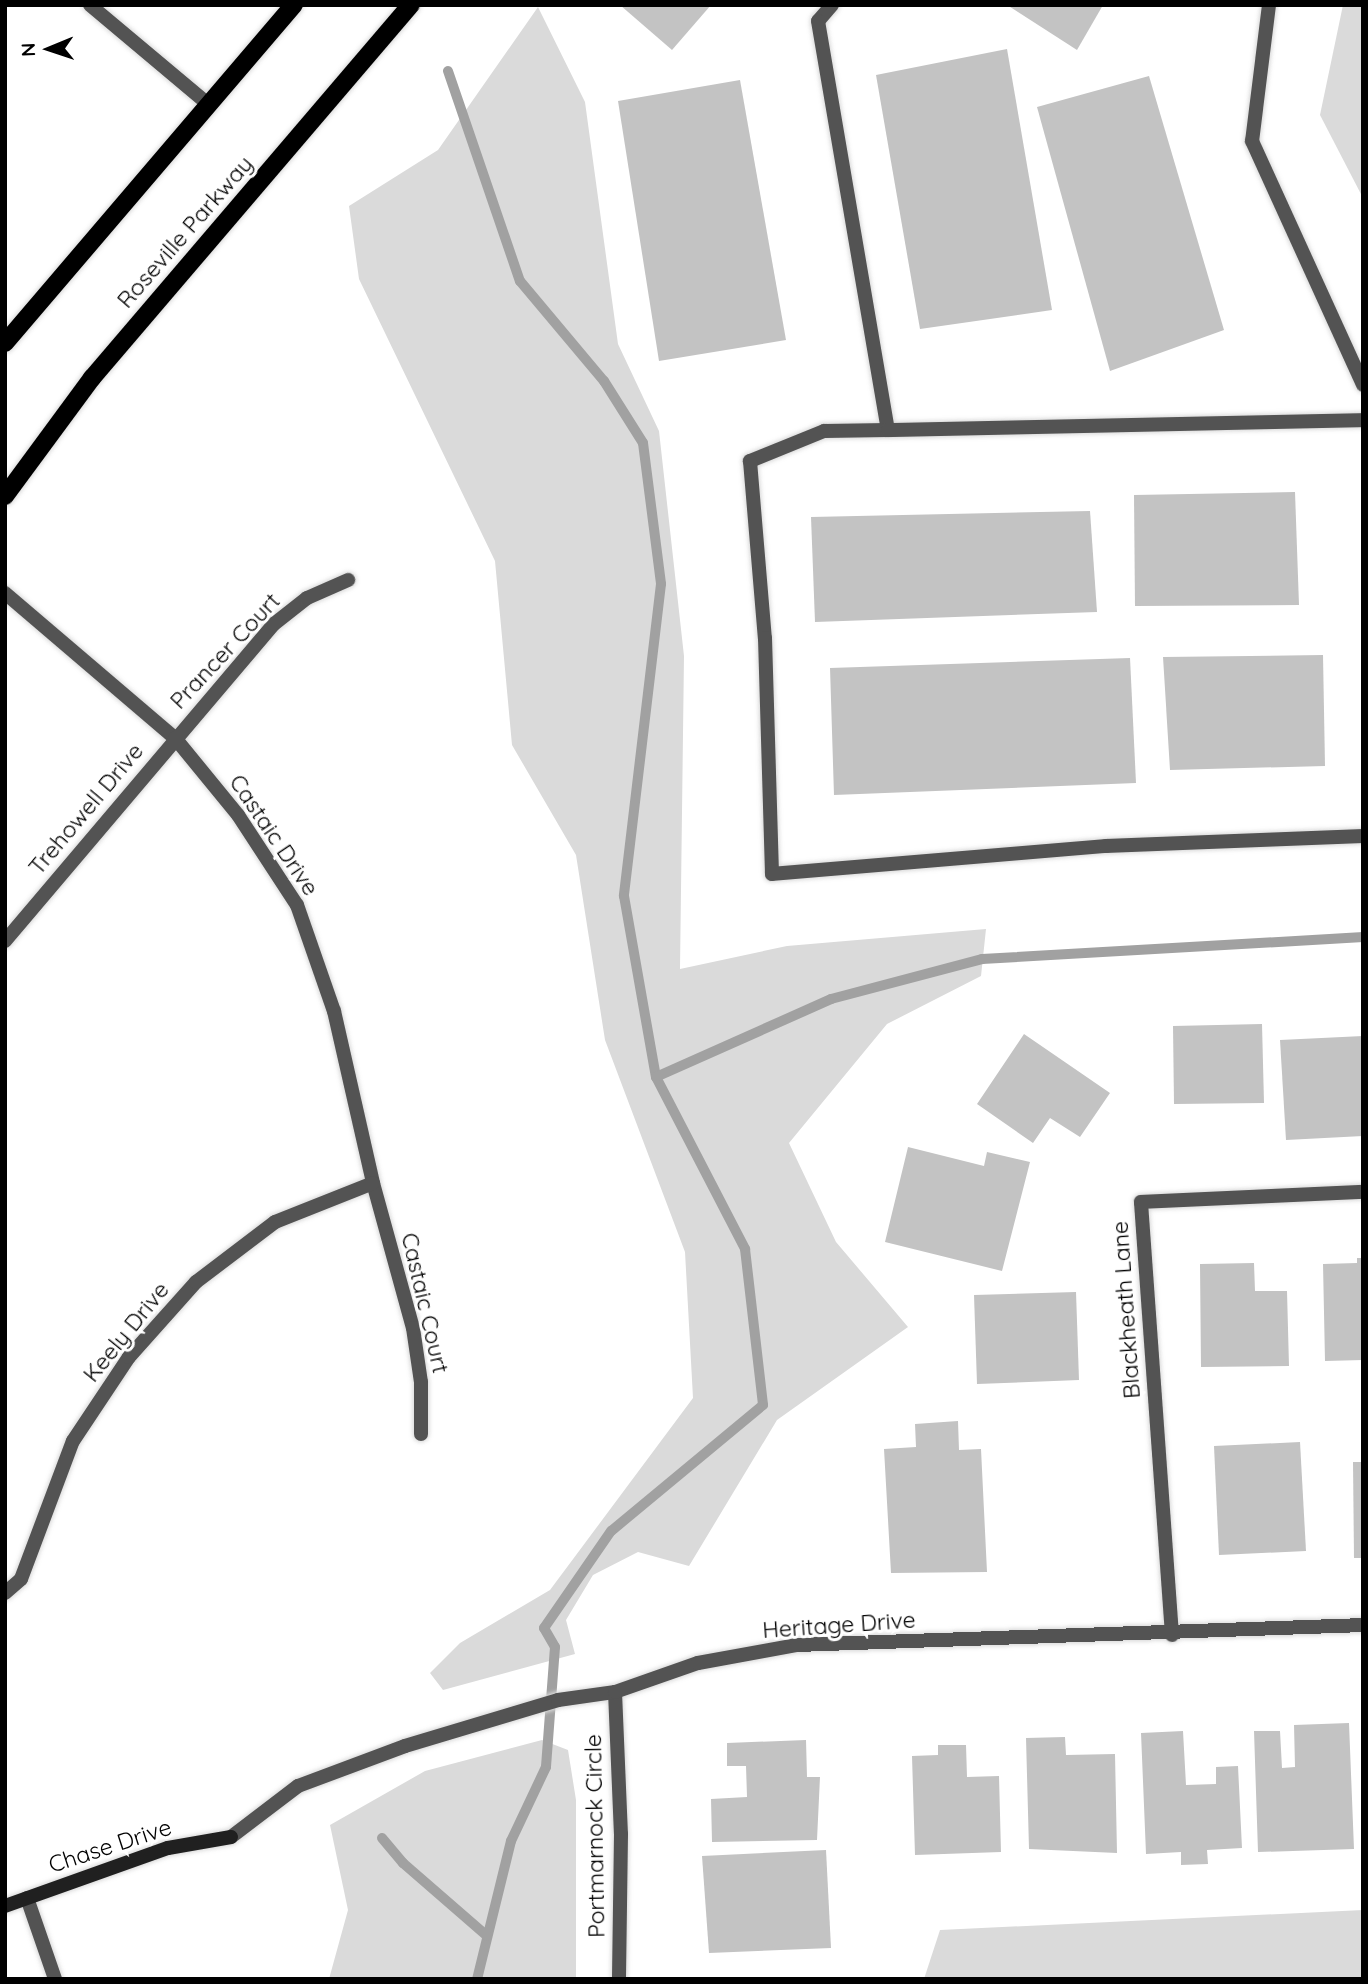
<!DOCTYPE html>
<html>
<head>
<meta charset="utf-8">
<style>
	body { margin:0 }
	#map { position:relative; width:1368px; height:1984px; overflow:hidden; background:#fff; font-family:Quicksand,sans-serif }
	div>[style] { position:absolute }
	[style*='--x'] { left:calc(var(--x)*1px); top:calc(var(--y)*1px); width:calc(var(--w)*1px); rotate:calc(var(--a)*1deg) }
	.green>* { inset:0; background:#dadada }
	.stream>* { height:10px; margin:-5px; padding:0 5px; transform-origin:5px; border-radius:5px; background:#a1a1a1 }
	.building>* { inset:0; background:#c3c3c3 }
	.roads { filter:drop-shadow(0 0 2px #dbdbdb) drop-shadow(0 0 2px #dbdbdb) }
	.lane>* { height:14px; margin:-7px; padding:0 7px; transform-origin:7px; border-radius:7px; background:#535353 }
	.street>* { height:14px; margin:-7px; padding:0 7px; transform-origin:7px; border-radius:7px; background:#535353 }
	.secondary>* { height:14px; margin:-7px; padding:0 7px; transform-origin:7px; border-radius:7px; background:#202020 }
	.primary>* { height:18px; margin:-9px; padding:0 9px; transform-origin:9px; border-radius:9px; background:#000 }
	span { translate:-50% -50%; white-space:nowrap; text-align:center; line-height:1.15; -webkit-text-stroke:6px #fff; paint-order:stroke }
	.street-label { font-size:23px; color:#000 }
	.frame { position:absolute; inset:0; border:7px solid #000; pointer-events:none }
	.north { position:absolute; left:14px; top:14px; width:70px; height:70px; -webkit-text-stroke:5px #fff; paint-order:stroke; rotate:268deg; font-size:19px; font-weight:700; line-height:28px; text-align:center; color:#000 }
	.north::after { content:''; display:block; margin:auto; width:24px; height:32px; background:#000; clip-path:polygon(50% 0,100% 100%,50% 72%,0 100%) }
</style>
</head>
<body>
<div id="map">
	<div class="green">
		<div style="clip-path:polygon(1343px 5px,1363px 5px,1363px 198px,1320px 115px)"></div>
		<div style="clip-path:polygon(538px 7px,585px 102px,618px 344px,659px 431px,684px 656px,680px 969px,787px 946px,986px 929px,981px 976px,887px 1024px,789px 1143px,836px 1242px,908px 1327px,777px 1420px,689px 1566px,638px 1552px,593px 1575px,566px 1620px,575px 1654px,443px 1690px,430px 1673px,460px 1643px,550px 1590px,693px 1398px,685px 1252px,605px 1040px,576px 855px,512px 745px,495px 561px,359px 279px,349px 206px,438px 150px)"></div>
		<div style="clip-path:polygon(542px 1740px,568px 1750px,576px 1800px,576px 1979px,329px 1979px,348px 1910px,330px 1825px,425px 1771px)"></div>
		<div style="clip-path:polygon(1363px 1910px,1363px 1979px,924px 1979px,940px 1930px)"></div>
	</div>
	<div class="stream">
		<div style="--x:448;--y:71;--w:222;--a:71.1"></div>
		<div style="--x:520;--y:281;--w:131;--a:50"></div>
		<div style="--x:604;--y:381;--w:73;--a:57.8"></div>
		<div style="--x:643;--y:443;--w:142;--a:82.7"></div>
		<div style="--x:661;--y:584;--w:314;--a:96.8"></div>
		<div style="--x:624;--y:896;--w:184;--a:80"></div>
		<div style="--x:656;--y:1077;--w:194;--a:62.6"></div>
		<div style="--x:745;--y:1249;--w:157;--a:83.4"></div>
		<div style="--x:763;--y:1405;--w:197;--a:140.3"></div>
		<div style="--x:611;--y:1531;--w:118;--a:124.6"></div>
		<div style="--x:544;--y:1628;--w:22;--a:60"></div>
		<div style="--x:555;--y:1647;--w:120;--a:94.3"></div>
		<div style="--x:546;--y:1767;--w:82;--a:115.3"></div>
		<div style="--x:511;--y:1841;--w:142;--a:103.8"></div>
		<div style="--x:656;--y:1077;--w:192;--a:-24"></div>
		<div style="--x:831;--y:999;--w:156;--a:-14.8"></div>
		<div style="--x:982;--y:959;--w:382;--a:-3.3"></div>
		<div style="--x:382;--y:1838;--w:33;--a:50"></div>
		<div style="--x:403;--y:1863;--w:111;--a:41"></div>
	</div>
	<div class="building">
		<div style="clip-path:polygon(620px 5px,711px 5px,672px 50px)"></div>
		<div style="clip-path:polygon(1007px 5px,1103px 5px,1077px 50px)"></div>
		<div style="clip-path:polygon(1007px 49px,1052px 310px,920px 329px,876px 75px)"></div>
		<div style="clip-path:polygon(1149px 76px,1224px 330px,1110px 371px,1037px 107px)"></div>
		<div style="clip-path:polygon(740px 80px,786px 340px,659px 361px,618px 101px)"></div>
		<div style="clip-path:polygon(1295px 492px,1299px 605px,1135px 606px,1134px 495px)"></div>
		<div style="clip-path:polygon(1090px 511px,1097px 612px,815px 622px,811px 517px)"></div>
		<div style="clip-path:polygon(1323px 655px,1325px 766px,1170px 770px,1163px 657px)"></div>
		<div style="clip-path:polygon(1130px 658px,1136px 783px,834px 795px,830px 668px)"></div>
		<div style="clip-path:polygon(1262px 1024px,1264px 1103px,1174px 1104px,1173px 1026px)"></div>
		<div style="clip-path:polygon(1024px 1034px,1110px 1093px,1080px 1137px,1050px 1118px,1033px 1143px,977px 1104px)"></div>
		<div style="clip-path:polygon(1363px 1036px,1363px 1136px,1286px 1140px,1280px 1040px)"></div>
		<div style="clip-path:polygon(908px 1147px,984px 1166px,987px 1152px,1030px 1162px,1002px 1271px,885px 1242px)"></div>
		<div style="clip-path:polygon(1357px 1258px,1363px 1258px,1363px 1360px,1325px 1361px,1323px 1264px,1357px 1263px)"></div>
		<div style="clip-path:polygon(1254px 1263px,1255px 1291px,1287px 1291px,1289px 1366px,1201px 1367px,1200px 1264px)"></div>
		<div style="clip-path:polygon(1076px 1292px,1079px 1380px,977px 1384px,974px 1295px)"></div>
		<div style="clip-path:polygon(958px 1421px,959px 1450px,981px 1449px,987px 1572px,891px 1573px,884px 1449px,916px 1447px,915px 1424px)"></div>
		<div style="clip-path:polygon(1300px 1442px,1306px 1551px,1219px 1555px,1214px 1446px)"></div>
		<div style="clip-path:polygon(1353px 1462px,1363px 1462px,1363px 1558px,1354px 1558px)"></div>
		<div style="clip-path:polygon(1349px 1723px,1354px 1849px,1258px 1852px,1254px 1731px,1280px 1731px,1282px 1768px,1295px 1767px,1294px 1725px)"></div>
		<div style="clip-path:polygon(1183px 1731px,1186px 1785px,1216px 1784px,1216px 1767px,1238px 1766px,1242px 1848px,1207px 1850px,1208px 1864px,1181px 1865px,1181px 1852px,1146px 1854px,1141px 1733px)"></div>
		<div style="clip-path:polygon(1065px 1737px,1066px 1755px,1115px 1754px,1117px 1853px,1029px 1849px,1026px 1738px)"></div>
		<div style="clip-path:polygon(806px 1740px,807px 1777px,820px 1777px,817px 1840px,712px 1842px,711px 1799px,747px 1797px,746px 1766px,727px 1766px,727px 1743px)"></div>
		<div style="clip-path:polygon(938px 1745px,966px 1745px,967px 1777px,999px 1776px,1001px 1852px,915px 1855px,912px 1756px,938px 1755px)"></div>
		<div style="clip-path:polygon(826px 1850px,831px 1948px,709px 1953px,702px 1856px)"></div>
	</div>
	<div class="roads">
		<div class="lane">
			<div style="--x:90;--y:5;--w:155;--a:40"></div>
			<div style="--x:832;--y:5;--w:21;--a:131"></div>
			<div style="--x:818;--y:21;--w:415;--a:80.3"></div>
			<div style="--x:888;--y:430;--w:64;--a:179.1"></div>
			<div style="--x:824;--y:431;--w:80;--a:157.9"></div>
			<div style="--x:750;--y:461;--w:178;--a:85.2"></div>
			<div style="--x:765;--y:638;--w:236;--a:88.3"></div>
			<div style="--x:772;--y:874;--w:335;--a:-4.8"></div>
			<div style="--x:1106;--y:846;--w:257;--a:-2.2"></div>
		</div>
		<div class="street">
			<div style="--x:1269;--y:5;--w:137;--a:97.1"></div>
			<div style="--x:1252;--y:141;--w:268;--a:65.5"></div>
			<div style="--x:888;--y:430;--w:475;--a:-1.2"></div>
			<div style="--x:5;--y:593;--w:223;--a:40.5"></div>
			<div style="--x:175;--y:738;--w:99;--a:50.7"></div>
			<div style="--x:238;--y:815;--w:108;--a:56.8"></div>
			<div style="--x:297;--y:905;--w:112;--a:70.8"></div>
			<div style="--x:334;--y:1011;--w:176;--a:77.2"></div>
			<div style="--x:373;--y:1183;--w:150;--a:74.6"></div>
			<div style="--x:413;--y:1328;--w:55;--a:81.6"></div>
			<div style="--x:421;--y:1382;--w:52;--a:90"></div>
			<div style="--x:5;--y:941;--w:416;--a:-49.7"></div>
			<div style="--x:274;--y:624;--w:42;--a:-38.2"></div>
			<div style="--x:307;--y:598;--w:45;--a:-23.7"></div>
			<div style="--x:5;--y:1593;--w:21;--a:-41"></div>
			<div style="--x:21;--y:1579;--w:147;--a:-69.4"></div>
			<div style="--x:73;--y:1441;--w:101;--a:-56.3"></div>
			<div style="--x:129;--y:1357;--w:101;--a:-48.2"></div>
			<div style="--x:196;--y:1282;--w:99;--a:-37.2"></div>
			<div style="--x:275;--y:1222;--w:105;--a:-21.7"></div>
			<div style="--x:1172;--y:1635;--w:434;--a:-94.1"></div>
			<div style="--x:1141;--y:1202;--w:222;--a:-2.6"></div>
			<div style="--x:615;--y:1692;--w:142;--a:87.6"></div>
			<div style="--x:621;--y:1834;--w:145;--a:90.8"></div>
			<div style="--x:231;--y:1837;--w:84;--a:-37.3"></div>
			<div style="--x:298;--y:1786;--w:114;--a:-20.5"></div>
			<div style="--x:405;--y:1746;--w:160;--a:-16.7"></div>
			<div style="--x:558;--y:1700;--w:58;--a:-8"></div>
			<div style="--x:615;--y:1692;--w:88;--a:-19.3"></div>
			<div style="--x:698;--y:1663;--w:101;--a:-10.3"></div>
			<div style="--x:797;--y:1645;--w:566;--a:-2.02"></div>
			<div style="--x:27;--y:1898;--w:86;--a:70.9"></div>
		</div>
		<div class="secondary">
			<div style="--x:5;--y:1906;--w:173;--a:-19.6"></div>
			<div style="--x:168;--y:1848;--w:64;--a:-9.9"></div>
		</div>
		<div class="primary">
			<div style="--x:5;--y:343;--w:445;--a:-49.5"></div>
			<div style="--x:5;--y:496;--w:147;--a:-53.6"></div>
			<div style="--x:92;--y:378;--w:491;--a:-49.5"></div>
		</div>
	</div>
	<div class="street-label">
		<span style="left:185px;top:232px;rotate:-49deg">Roseville Parkway</span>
		<span style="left:225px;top:651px;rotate:-47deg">Prancer Court</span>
		<span style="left:86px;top:809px;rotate:-50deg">Trehowell Drive</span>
		<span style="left:274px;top:835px;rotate:56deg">Castaic Drive</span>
		<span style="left:425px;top:1303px;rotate:77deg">Castaic Court</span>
		<span style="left:1126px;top:1310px;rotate:-94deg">Blackheath Lane</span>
		<span style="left:126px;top:1332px;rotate:-51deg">Keely Drive</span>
		<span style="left:839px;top:1625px;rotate:-4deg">Heritage Drive</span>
		<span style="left:595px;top:1836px;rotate:-91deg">Portmarnock Circle</span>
		<span style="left:110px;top:1846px;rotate:-18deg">Chase Drive</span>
	</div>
	<div class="frame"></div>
	<div class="north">N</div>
</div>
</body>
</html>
